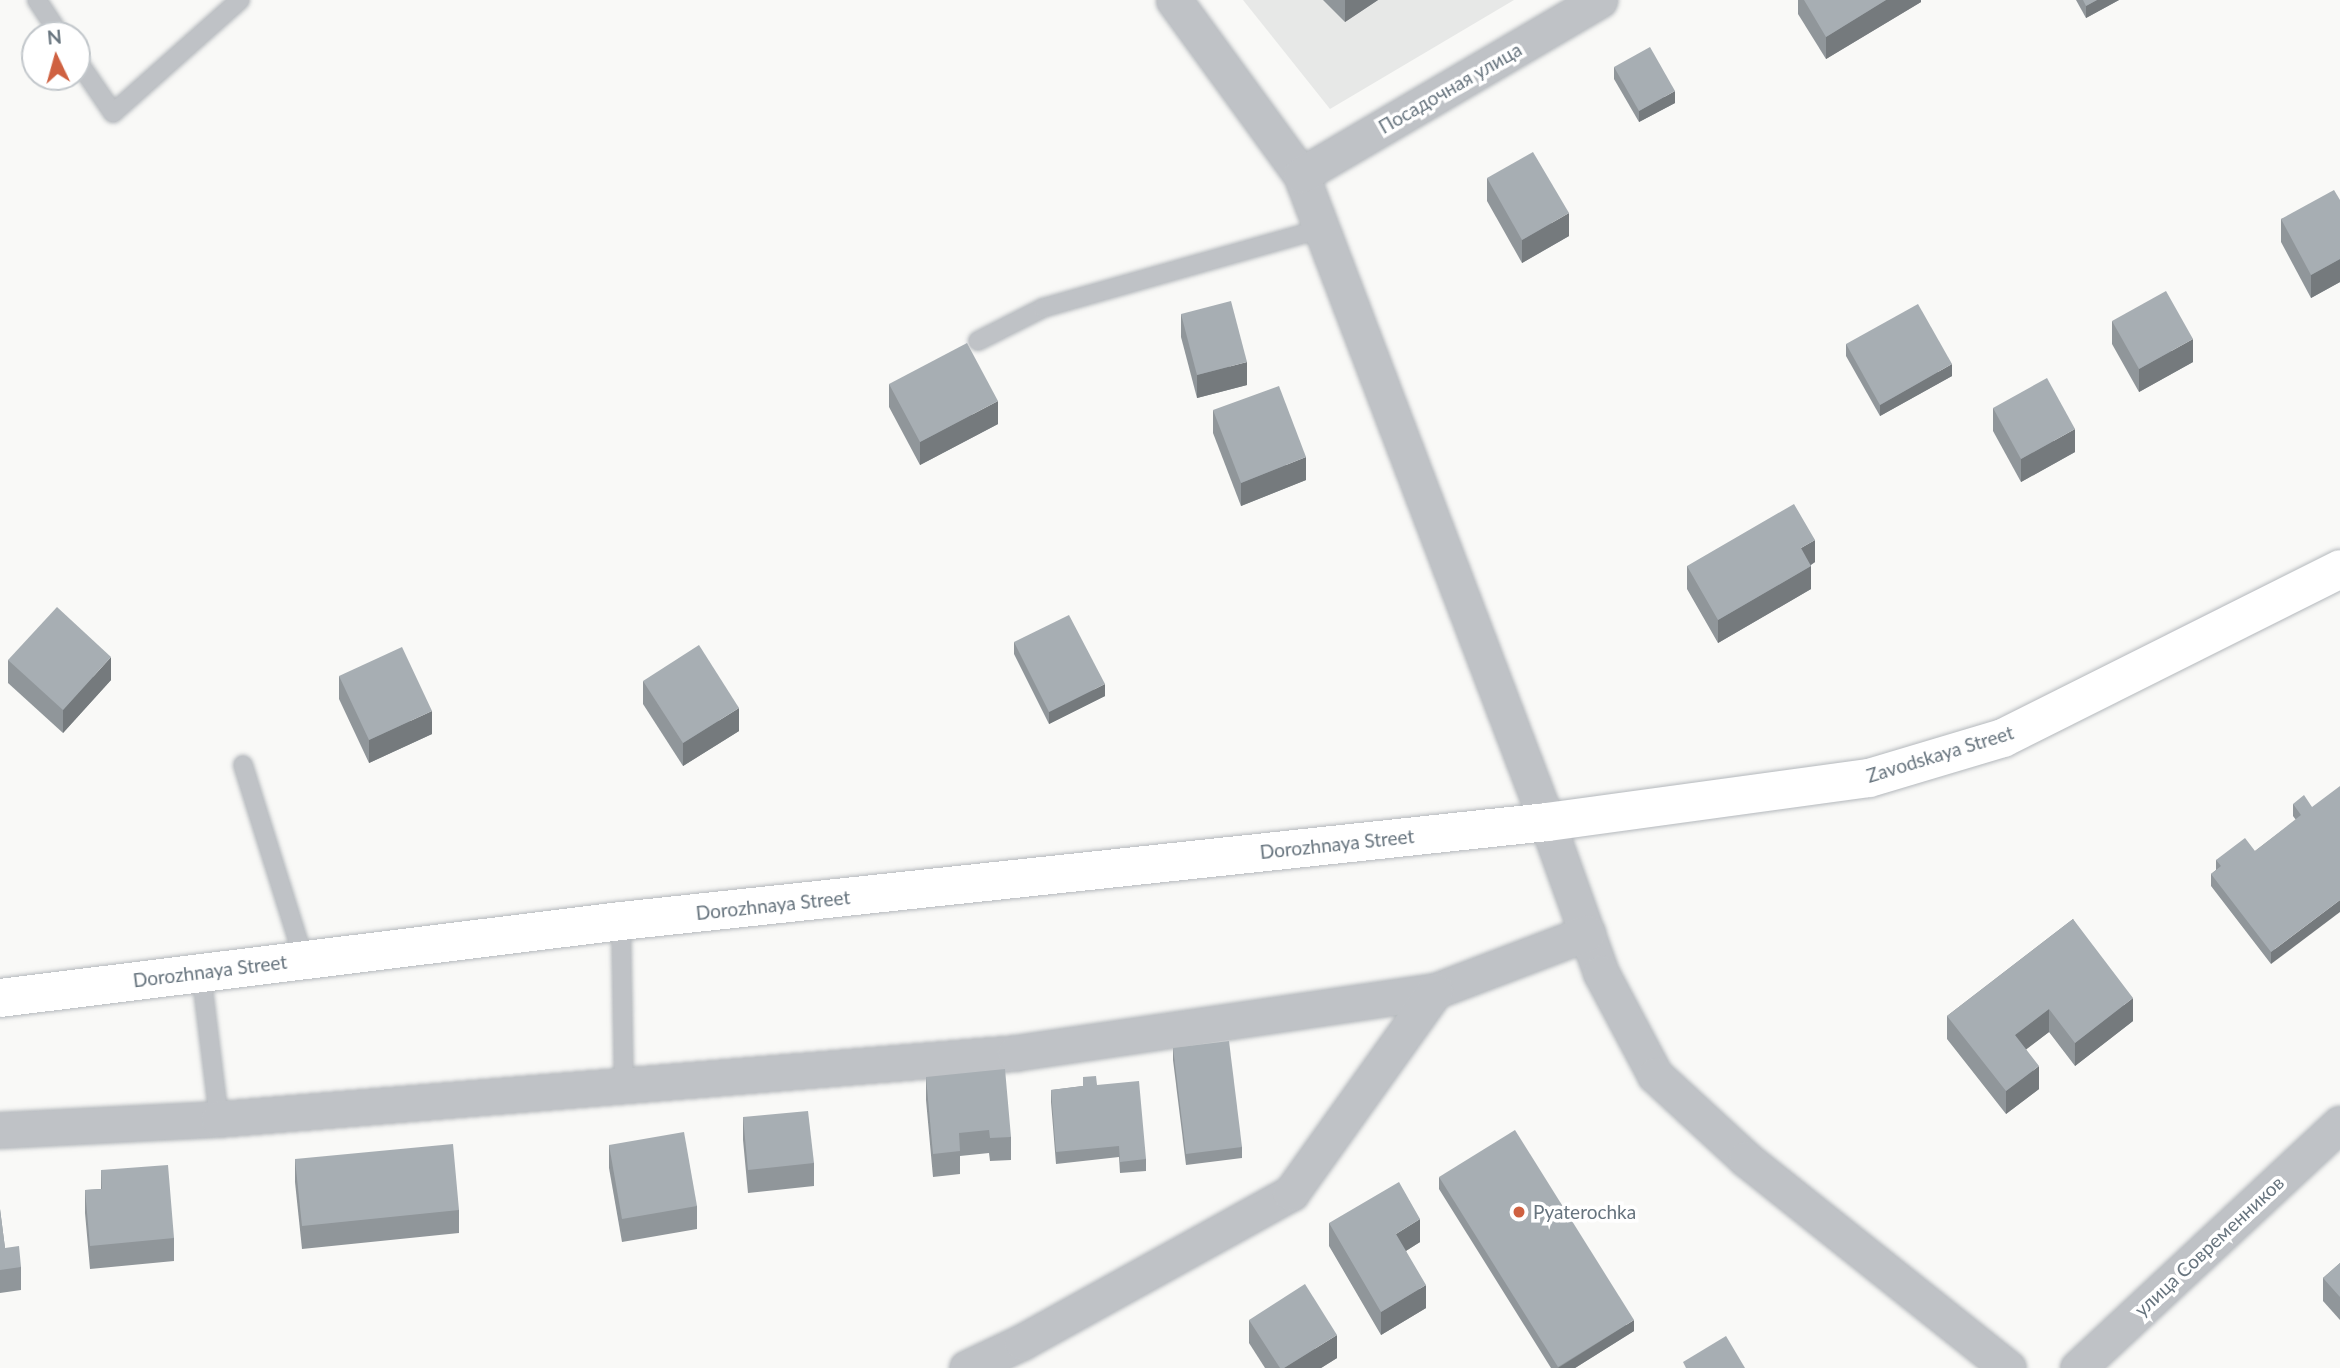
<!DOCTYPE html>
<html>
<head>
<meta charset="utf-8">
<style>
	body { margin:0 }
	#map { position:relative; width:2340px; height:1368px; overflow:hidden; background:#f9f9f7; font-family:Lato,sans-serif }
	div>[style] { position:absolute }
	[style*='--x'] { left:calc(var(--x)*1px); top:calc(var(--y)*1px); width:calc(var(--w)*1px); rotate:calc(var(--a)*1deg) }
	.built>* { inset:0; background:#e7e8e7 }
	.roads { filter:drop-shadow(0 0 2px #b4b8bc) drop-shadow(0 0 2px #b4b8bc) }
	.lane>* { height:18px; margin:-9px; padding:0 9px; transform-origin:9px; border-radius:9px; background:#bfc2c6 }
	.street>* { height:35px; margin:-17.5px; padding:0 17.5px; transform-origin:17.5px; border-radius:17.5px; background:#bfc2c6 }
	.secondary>* { height:38px; margin:-19px; padding:0 19px; transform-origin:19px; border-radius:19px; background:#fff }
	.wall>* { inset:0; background:#90969a }
	.shaded-wall>* { inset:0; background:#757a7d }
	.building>* { inset:0; background:#a7aeb3 }
	.dots>* { width:19px; height:19px; translate:-50% -50%; box-sizing:border-box; border:4px solid #fff; border-radius:50% }
	span { translate:-50% -50%; white-space:nowrap; text-align:center; line-height:1.15; -webkit-text-stroke:7px #fff; paint-order:stroke }
	.street-label { font-size:19px; color:#67747e }
	.poi-label { font-size:19px; color:#67747e }
	.left { translate:0 -50%; text-align:left }
	.north { position:absolute; left:21px; top:21px; width:70px; height:70px; box-sizing:border-box; background:#fff; border:2px solid #c2c7cb; border-radius:50%; rotate:355deg; font-size:19px; font-weight:700; line-height:28px; text-align:center; color:#67747e }
	.north::after { content:''; display:block; margin:auto; width:24px; height:32px; background:#cf6141; clip-path:polygon(50% 0,100% 100%,50% 72%,0 100%) }
</style>
</head>
<body>
<div id="map">
	<div class="built">
		<div style="clip-path:polygon(1243px 0,1514px 0,1330px 109px)"></div>
	</div>
	<div class="roads">
		<div class="lane">
			<div style="--x:37;--y:0;--w:42;--a:56.7"></div>
			<div style="--x:77;--y:60;--w:64;--a:55.8"></div>
			<div style="--x:113;--y:113;--w:170;--a:-41.7"></div>
			<div style="--x:978;--y:341;--w:73;--a:-26.9"></div>
			<div style="--x:1043;--y:308;--w:289;--a:-15.9"></div>
			<div style="--x:243;--y:765;--w:204;--a:72.6"></div>
			<div style="--x:621;--y:921;--w:166;--a:89"></div>
			<div style="--x:201;--y:972;--w:148;--a:83"></div>
		</div>
		<div class="street">
			<div style="--x:1174;--y:0;--w:216;--a:54"></div>
			<div style="--x:1301;--y:175;--w:692;--a:69.18"></div>
			<div style="--x:1547;--y:822;--w:160;--a:70.3"></div>
			<div style="--x:1601;--y:973;--w:115;--a:62.1"></div>
			<div style="--x:1655;--y:1075;--w:124;--a:42.7"></div>
			<div style="--x:1746;--y:1159;--w:335;--a:38.6"></div>
			<div style="--x:1301;--y:175;--w:346;--a:-30.4"></div>
			<div style="--x:0;--y:1130;--w:219;--a:-2.9"></div>
			<div style="--x:219;--y:1119;--w:799;--a:-4.74"></div>
			<div style="--x:1015;--y:1053;--w:425;--a:-8.4"></div>
			<div style="--x:1435;--y:991;--w:163;--a:-20.9"></div>
			<div style="--x:967;--y:1368;--w:61;--a:-25.3"></div>
			<div style="--x:1022;--y:1342;--w:308;--a:-29"></div>
			<div style="--x:1291;--y:1193;--w:248;--a:-54.5"></div>
			<div style="--x:2078;--y:1368;--w:358;--a:-43"></div>
		</div>
		<div class="secondary">
			<div style="--x:0;--y:998;--w:626;--a:-7.07"></div>
			<div style="--x:621;--y:921;--w:931;--a:-6.1"></div>
			<div style="--x:1547;--y:822;--w:325;--a:-7.8"></div>
			<div style="--x:1869;--y:778;--w:140;--a:-16.6"></div>
			<div style="--x:2003;--y:738;--w:377;--a:-26.6"></div>
		</div>
	</div>
	<div class="wall">
		<div style="clip-path:polygon(1323px 0,1378px 0,1345px 22px)"></div>
		<div style="clip-path:polygon(1798px 0,1921px 0,1921px 2px,1826px 59px,1798px 14px)"></div>
		<div style="clip-path:polygon(2076px 0,2119px 0,2086px 18px)"></div>
		<div style="clip-path:polygon(1614px 67px,1675px 103px,1639px 122px,1614px 79px)"></div>
		<div style="clip-path:polygon(1487px 178px,1569px 236px,1522px 263px,1487px 201px)"></div>
		<div style="clip-path:polygon(2340px 200px,2340px 282px,2311px 298px,2281px 242px,2281px 219px)"></div>
		<div style="clip-path:polygon(1181px 314px,1247px 385px,1197px 398px,1181px 337px)"></div>
		<div style="clip-path:polygon(2112px 321px,2193px 362px,2139px 392px,2112px 344px)"></div>
		<div style="clip-path:polygon(1846px 344px,1952px 376px,1880px 416px,1846px 356px)"></div>
		<div style="clip-path:polygon(889px 384px,998px 424px,920px 465px,889px 407px)"></div>
		<div style="clip-path:polygon(1993px 408px,2075px 452px,2021px 482px,1993px 431px)"></div>
		<div style="clip-path:polygon(1213px 410px,1306px 480px,1241px 506px,1213px 433px)"></div>
		<div style="clip-path:polygon(1815px 562px,1811px 565px,1811px 589px,1718px 643px,1687px 589px,1687px 566px)"></div>
		<div style="clip-path:polygon(1014px 642px,1105px 696px,1049px 724px,1014px 654px)"></div>
		<div style="clip-path:polygon(8px 660px,111px 680px,63px 733px,8px 683px)"></div>
		<div style="clip-path:polygon(339px 676px,432px 734px,369px 763px,339px 699px)"></div>
		<div style="clip-path:polygon(643px 681px,739px 731px,683px 766px,643px 704px)"></div>
		<div style="clip-path:polygon(2293px 804px,2312px 807px,2271px 964px,2211px 886px,2211px 874px,2216px 870px,2216px 860px,2255px 851px,2296px 820px,2293px 816px)"></div>
		<div style="clip-path:polygon(2073px 919px,2133px 1021px,2075px 1066px,2049px 1032px,2026px 1049px,2039px 1089px,2006px 1114px,1947px 1039px,1947px 1016px)"></div>
		<div style="clip-path:polygon(1173px 1048px,1242px 1147px,1242px 1158px,1186px 1165px,1173px 1060px)"></div>
		<div style="clip-path:polygon(926px 1077px,1011px 1137px,1011px 1160px,990px 1161px,989px 1153px,960px 1156px,960px 1174px,933px 1177px,926px 1100px)"></div>
		<div style="clip-path:polygon(1083px 1077px,1097px 1085px,1146px 1159px,1146px 1171px,1120px 1173px,1119px 1157px,1056px 1164px,1051px 1102px,1051px 1090px,1083px 1086px)"></div>
		<div style="clip-path:polygon(743px 1117px,814px 1163px,814px 1186px,748px 1193px,743px 1140px)"></div>
		<div style="clip-path:polygon(609px 1145px,697px 1206px,697px 1229px,622px 1242px,609px 1168px)"></div>
		<div style="clip-path:polygon(295px 1159px,459px 1210px,459px 1233px,302px 1249px,295px 1182px)"></div>
		<div style="clip-path:polygon(101px 1170px,174px 1238px,174px 1261px,90px 1269px,85px 1213px,85px 1190px,101px 1189px)"></div>
		<div style="clip-path:polygon(1439px 1177px,1634px 1331px,1575px 1368px,1551px 1368px,1439px 1189px)"></div>
		<div style="clip-path:polygon(0 1209px,5px 1248px,21px 1267px,21px 1290px,0 1293px)"></div>
		<div style="clip-path:polygon(1329px 1223px,1420px 1242px,1406px 1251px,1426px 1308px,1381px 1335px,1329px 1246px)"></div>
		<div style="clip-path:polygon(2340px 1263px,2340px 1320px,2323px 1301px,2323px 1278px)"></div>
		<div style="clip-path:polygon(1249px 1320px,1337px 1358px,1321px 1368px,1265px 1368px,1249px 1343px)"></div>
	</div>
	<div class="shaded-wall">
		<div style="clip-path:polygon(1345px 0,1378px 0,1345px 22px)"></div>
		<div style="clip-path:polygon(1886px 0,1921px 0,1921px 2px,1826px 59px,1826px 37px)"></div>
		<div style="clip-path:polygon(2097px 0,2119px 0,2086px 18px,2086px 6px)"></div>
		<div style="clip-path:polygon(1675px 91px,1675px 103px,1639px 122px,1639px 111px)"></div>
		<div style="clip-path:polygon(1569px 213px,1569px 236px,1522px 263px,1522px 240px)"></div>
		<div style="clip-path:polygon(2340px 259px,2340px 282px,2311px 298px,2311px 275px)"></div>
		<div style="clip-path:polygon(2193px 339px,2193px 362px,2139px 392px,2139px 369px)"></div>
		<div style="clip-path:polygon(1247px 362px,1247px 385px,1197px 398px,1197px 375px)"></div>
		<div style="clip-path:polygon(1952px 364px,1952px 376px,1880px 416px,1880px 405px)"></div>
		<div style="clip-path:polygon(998px 401px,998px 424px,920px 465px,920px 442px)"></div>
		<div style="clip-path:polygon(2075px 429px,2075px 452px,2021px 482px,2021px 459px)"></div>
		<div style="clip-path:polygon(1306px 457px,1306px 480px,1241px 506px,1241px 483px)"></div>
		<div style="clip-path:polygon(1815px 540px,1815px 562px,1801px 571px,1801px 548px)"></div>
		<div style="clip-path:polygon(1811px 566px,1811px 589px,1718px 643px,1718px 620px)"></div>
		<div style="clip-path:polygon(111px 657px,111px 680px,63px 733px,63px 710px)"></div>
		<div style="clip-path:polygon(1105px 684px,1105px 696px,1049px 724px,1049px 712px)"></div>
		<div style="clip-path:polygon(739px 708px,739px 731px,683px 766px,683px 743px)"></div>
		<div style="clip-path:polygon(432px 711px,432px 734px,369px 763px,369px 740px)"></div>
		<div style="clip-path:polygon(2340px 900px,2340px 912px,2271px 964px,2271px 952px)"></div>
		<div style="clip-path:polygon(2133px 998px,2133px 1021px,2075px 1066px,2075px 1043px)"></div>
		<div style="clip-path:polygon(2049px 1009px,2049px 1032px,2015px 1058px,2015px 1035px)"></div>
		<div style="clip-path:polygon(2039px 1066px,2039px 1089px,2006px 1114px,2006px 1091px)"></div>
		<div style="clip-path:polygon(1420px 1219px,1420px 1242px,1396px 1257px,1396px 1234px)"></div>
		<div style="clip-path:polygon(1426px 1285px,1426px 1308px,1381px 1335px,1381px 1312px)"></div>
		<div style="clip-path:polygon(1634px 1320px,1634px 1331px,1575px 1368px,1558px 1368px)"></div>
		<div style="clip-path:polygon(1337px 1335px,1337px 1358px,1321px 1368px,1284px 1368px)"></div>
	</div>
	<div class="building">
		<div style="clip-path:polygon(1804px 0,1886px 0,1826px 37px)"></div>
		<div style="clip-path:polygon(2083px 0,2097px 0,2086px 6px)"></div>
		<div style="clip-path:polygon(1650px 47px,1675px 91px,1639px 111px,1614px 67px)"></div>
		<div style="clip-path:polygon(1533px 152px,1569px 213px,1522px 240px,1487px 178px)"></div>
		<div style="clip-path:polygon(2334px 190px,2340px 200px,2340px 259px,2311px 275px,2281px 219px)"></div>
		<div style="clip-path:polygon(2166px 291px,2193px 339px,2139px 369px,2112px 321px)"></div>
		<div style="clip-path:polygon(1231px 301px,1247px 362px,1197px 375px,1181px 314px)"></div>
		<div style="clip-path:polygon(1918px 304px,1952px 364px,1880px 405px,1846px 344px)"></div>
		<div style="clip-path:polygon(967px 343px,998px 401px,920px 442px,889px 384px)"></div>
		<div style="clip-path:polygon(2047px 378px,2075px 429px,2021px 459px,1993px 408px)"></div>
		<div style="clip-path:polygon(1279px 386px,1306px 457px,1241px 483px,1213px 410px)"></div>
		<div style="clip-path:polygon(1794px 504px,1815px 540px,1801px 548px,1811px 566px,1718px 620px,1687px 566px)"></div>
		<div style="clip-path:polygon(57px 607px,111px 657px,63px 710px,8px 660px)"></div>
		<div style="clip-path:polygon(1069px 615px,1105px 684px,1049px 712px,1014px 642px)"></div>
		<div style="clip-path:polygon(699px 645px,739px 708px,683px 743px,643px 681px)"></div>
		<div style="clip-path:polygon(402px 647px,432px 711px,369px 740px,339px 676px)"></div>
		<div style="clip-path:polygon(2340px 786px,2340px 900px,2271px 952px,2211px 874px,2221px 866px,2216px 860px,2245px 838px,2255px 851px,2301px 815px,2293px 804px,2304px 795px,2312px 807px)"></div>
		<div style="clip-path:polygon(2073px 919px,2133px 998px,2075px 1043px,2049px 1009px,2015px 1035px,2039px 1066px,2006px 1091px,1947px 1016px)"></div>
		<div style="clip-path:polygon(1229px 1041px,1242px 1147px,1186px 1154px,1173px 1048px)"></div>
		<div style="clip-path:polygon(1005px 1069px,1011px 1137px,990px 1138px,989px 1130px,959px 1133px,960px 1151px,933px 1154px,926px 1077px)"></div>
		<div style="clip-path:polygon(1096px 1076px,1097px 1085px,1139px 1081px,1146px 1159px,1120px 1162px,1119px 1146px,1056px 1152px,1051px 1090px,1083px 1086px,1083px 1077px)"></div>
		<div style="clip-path:polygon(808px 1111px,814px 1163px,748px 1170px,743px 1117px)"></div>
		<div style="clip-path:polygon(1515px 1130px,1634px 1320px,1558px 1367px,1439px 1177px)"></div>
		<div style="clip-path:polygon(684px 1132px,697px 1206px,622px 1219px,609px 1145px)"></div>
		<div style="clip-path:polygon(453px 1144px,459px 1210px,302px 1226px,295px 1159px)"></div>
		<div style="clip-path:polygon(168px 1165px,174px 1238px,90px 1246px,85px 1190px,102px 1189px,101px 1170px)"></div>
		<div style="clip-path:polygon(1399px 1182px,1420px 1219px,1396px 1234px,1426px 1285px,1381px 1312px,1329px 1223px)"></div>
		<div style="clip-path:polygon(0 1209px,5px 1248px,19px 1246px,21px 1267px,0 1270px)"></div>
		<div style="clip-path:polygon(2340px 1263px,2340px 1297px,2323px 1278px)"></div>
		<div style="clip-path:polygon(1305px 1284px,1337px 1335px,1284px 1368px,1280px 1368px,1249px 1320px)"></div>
		<div style="clip-path:polygon(1726px 1336px,1745px 1368px,1686px 1368px,1683px 1362px)"></div>
	</div>
	<div class="dots">
		<div style="left:1519px;top:1212px;background:#cf6141"></div>
	</div>
	<div class="street-label">
		<span style="left:1450px;top:88px;rotate:-30deg">Посадочная улица</span>
		<span style="left:1940px;top:754px;rotate:-17deg">Zavodskaya Street</span>
		<span style="left:1337px;top:844px;rotate:-6deg">Dorozhnaya Street</span>
		<span style="left:773px;top:905px;rotate:-6deg">Dorozhnaya Street</span>
		<span style="left:210px;top:971px;rotate:-7deg">Dorozhnaya Street</span>
		<span style="left:2209px;top:1246px;rotate:-43deg">улица Современников</span>
	</div>
	<div class="poi-label">
		<span class="left" style="left:1533px;top:1212px">Pyaterochka</span>
	</div>
	<div class="north">N</div>
</div>
</body>
</html>
